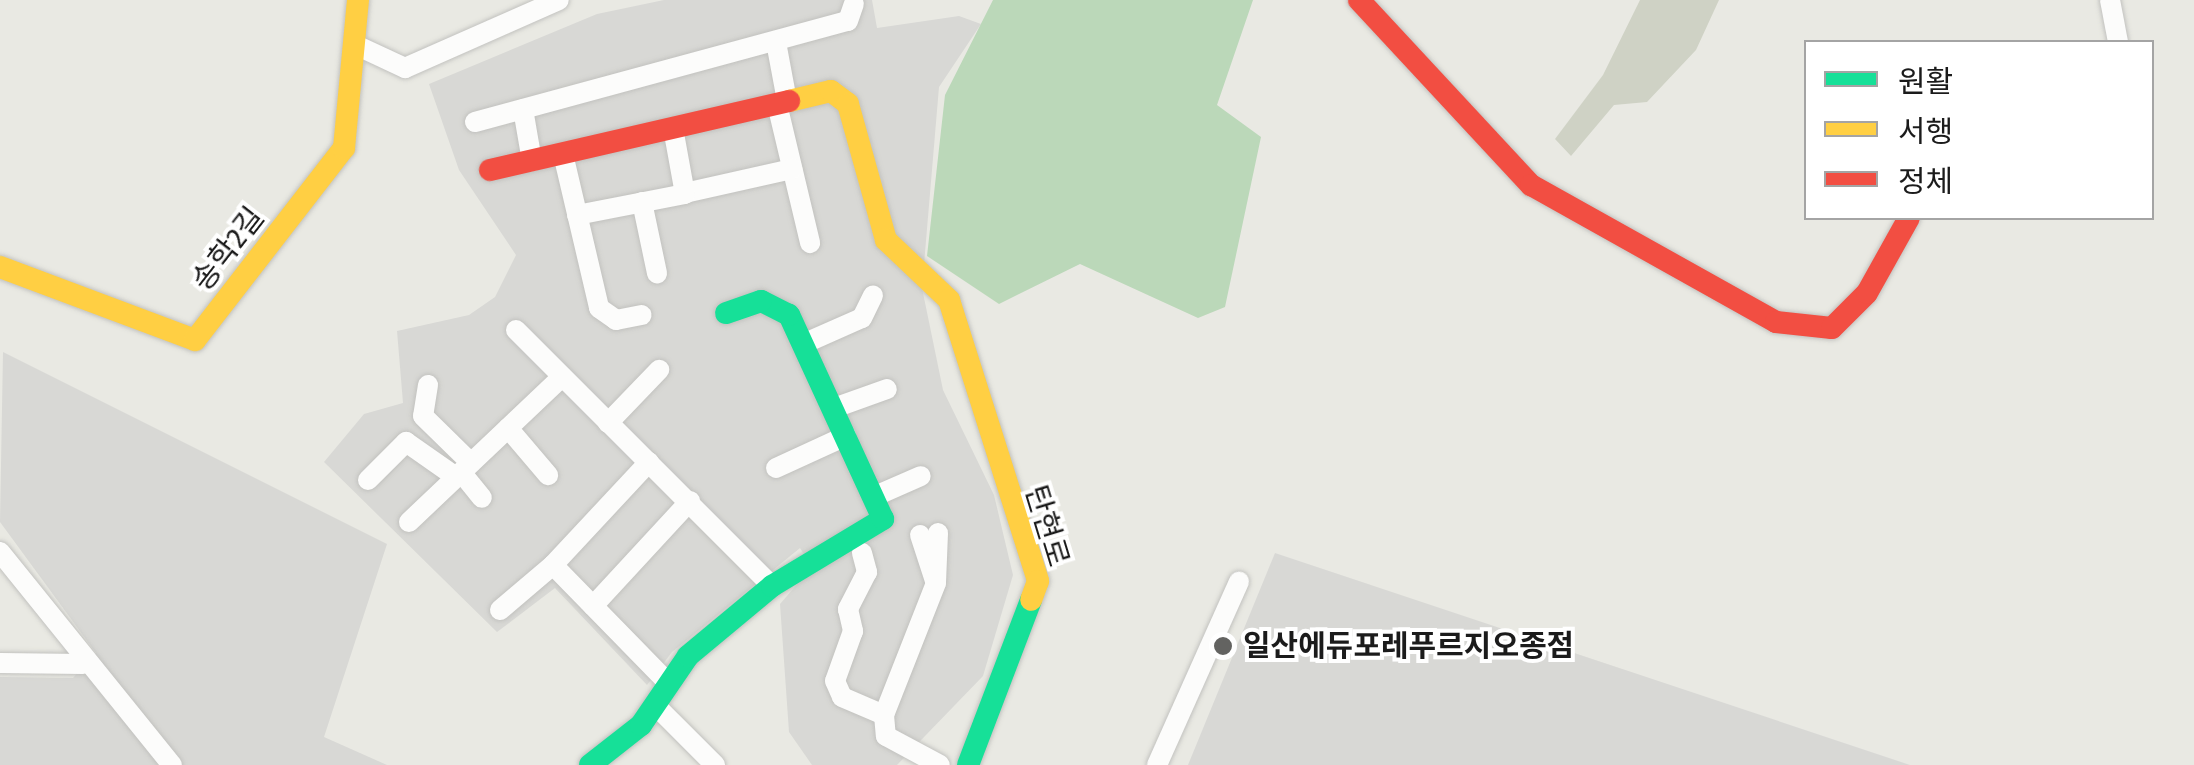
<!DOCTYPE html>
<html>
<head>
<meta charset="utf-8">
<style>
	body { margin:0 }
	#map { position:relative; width:2194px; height:765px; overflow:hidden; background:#e9e9e3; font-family:"Fira Sans Condensed","Noto Sans KR",sans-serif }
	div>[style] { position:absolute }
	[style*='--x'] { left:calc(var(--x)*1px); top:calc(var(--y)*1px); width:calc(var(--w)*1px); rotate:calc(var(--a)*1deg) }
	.residential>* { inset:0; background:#d8d8d5 }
	.construction>* { inset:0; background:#cfd2c5 }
	.forest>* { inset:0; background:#bbd8b9 }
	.roads { filter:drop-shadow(0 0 2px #c2c2bf) drop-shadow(0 0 2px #c2c2bf) }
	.street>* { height:20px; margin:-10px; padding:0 10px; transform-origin:10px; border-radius:10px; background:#fcfcfb }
	.fast>* { height:22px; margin:-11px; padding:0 11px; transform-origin:11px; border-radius:11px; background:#16e098 }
	.slow>* { height:22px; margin:-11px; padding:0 11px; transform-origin:11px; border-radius:11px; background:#ffcf43 }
	.jam>* { height:22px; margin:-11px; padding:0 11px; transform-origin:11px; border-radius:11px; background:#f24e42 }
	.dots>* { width:28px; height:28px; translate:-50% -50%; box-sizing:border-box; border:5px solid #fff; border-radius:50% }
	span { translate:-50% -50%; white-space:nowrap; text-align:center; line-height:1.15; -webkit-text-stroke:8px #fff; paint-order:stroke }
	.street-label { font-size:30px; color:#1b1b1b }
	.poi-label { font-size:30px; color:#1b1b1b; font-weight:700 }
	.left { translate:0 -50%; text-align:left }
	.legend { position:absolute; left:1804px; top:40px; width:350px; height:180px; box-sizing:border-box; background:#fff; border:2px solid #a4a4a4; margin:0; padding:12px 18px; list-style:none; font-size:30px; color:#1b1b1b }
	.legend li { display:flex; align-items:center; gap:20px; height:50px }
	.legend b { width:50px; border:2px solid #a4a4a4 }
</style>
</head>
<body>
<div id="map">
	<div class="residential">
		<div style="clip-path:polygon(664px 0,872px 0,877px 28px,959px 16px,981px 24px,939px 87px,922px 288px,943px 390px,994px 495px,1013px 575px,983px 676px,897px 765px,812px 765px,789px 732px,780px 604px,812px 567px,800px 548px,672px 652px,647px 685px,555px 588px,497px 632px,324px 462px,364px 414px,403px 403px,397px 331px,469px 315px,495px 297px,516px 255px,459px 170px,429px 84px,597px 14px)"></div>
		<div style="clip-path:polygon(3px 352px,387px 544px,324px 737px,387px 765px,0 765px,0 677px,73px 678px,96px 653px,0 522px)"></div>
		<div style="clip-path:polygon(1275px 553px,1910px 765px,1188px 765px)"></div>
	</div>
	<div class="construction">
		<div style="clip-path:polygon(1640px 0,1719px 0,1696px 50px,1647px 102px,1614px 105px,1571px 156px,1555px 139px,1603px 75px)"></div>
	</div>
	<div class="forest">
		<div style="clip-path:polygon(993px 0,1253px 0,1217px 105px,1261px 137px,1225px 307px,1198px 318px,1080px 264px,999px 304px,927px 256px,945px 95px)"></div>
	</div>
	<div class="roads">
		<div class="street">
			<div style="--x:2110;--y:0;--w:43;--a:79.2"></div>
			<div style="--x:776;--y:42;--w:60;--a:79.4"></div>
			<div style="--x:360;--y:47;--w:50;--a:25"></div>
			<div style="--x:405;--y:68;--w:168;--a:-23.8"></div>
			<div style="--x:777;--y:104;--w:143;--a:76.6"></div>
			<div style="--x:523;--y:109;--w:53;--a:80.2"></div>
			<div style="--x:475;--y:122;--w:386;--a:-15.2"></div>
			<div style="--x:848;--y:21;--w:18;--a:-71"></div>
			<div style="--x:563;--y:154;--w:158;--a:76.8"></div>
			<div style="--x:599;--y:308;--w:21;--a:35"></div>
			<div style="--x:616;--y:320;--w:26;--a:-11"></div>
			<div style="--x:680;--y:194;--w:115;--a:-12.6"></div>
			<div style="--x:642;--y:202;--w:73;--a:78.1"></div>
			<div style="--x:577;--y:215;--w:110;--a:-11"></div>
			<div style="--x:685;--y:194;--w:67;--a:-100.3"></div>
			<div style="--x:516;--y:330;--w:362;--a:45"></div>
			<div style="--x:803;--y:344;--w:64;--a:-23.8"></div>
			<div style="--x:862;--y:318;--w:25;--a:-64"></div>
			<div style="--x:428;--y:385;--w:31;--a:99"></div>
			<div style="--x:423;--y:416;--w:67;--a:44.4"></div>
			<div style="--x:834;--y:408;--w:56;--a:-19.7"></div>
			<div style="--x:608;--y:423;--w:74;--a:-46.1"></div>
			<div style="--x:508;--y:428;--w:62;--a:49.6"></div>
			<div style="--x:649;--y:462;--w:141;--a:133"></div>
			<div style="--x:553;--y:565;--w:166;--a:45.7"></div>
			<div style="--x:776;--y:468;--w:77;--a:-24.6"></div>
			<div style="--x:461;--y:472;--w:33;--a:51"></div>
			<div style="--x:368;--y:480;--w:54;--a:-45"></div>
			<div style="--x:406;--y:442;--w:61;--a:35"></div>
			<div style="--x:873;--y:497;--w:52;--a:-23.6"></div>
			<div style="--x:409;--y:522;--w:211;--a:-43.5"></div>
			<div style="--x:938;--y:533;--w:50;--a:92.3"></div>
			<div style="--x:936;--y:583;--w:142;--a:111.5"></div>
			<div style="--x:884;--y:715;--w:21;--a:85"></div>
			<div style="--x:886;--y:736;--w:61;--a:28.2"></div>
			<div style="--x:920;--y:535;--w:48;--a:71.9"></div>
			<div style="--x:0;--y:552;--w:274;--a:51.1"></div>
			<div style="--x:862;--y:553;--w:20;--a:75"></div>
			<div style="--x:867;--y:572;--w:42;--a:117.2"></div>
			<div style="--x:848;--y:609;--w:23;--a:77"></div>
			<div style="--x:853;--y:631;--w:53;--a:109.8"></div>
			<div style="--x:835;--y:681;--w:17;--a:66"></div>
			<div style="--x:842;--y:697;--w:46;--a:23.2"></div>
			<div style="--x:593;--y:606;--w:143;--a:-47.3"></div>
			<div style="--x:500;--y:610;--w:70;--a:-40.3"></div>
			<div style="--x:0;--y:663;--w:83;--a:0.7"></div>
			<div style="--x:655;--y:705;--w:85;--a:45"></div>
			<div style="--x:1157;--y:765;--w:201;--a:-65.9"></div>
		</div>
		<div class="fast">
			<div style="--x:590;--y:765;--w:65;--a:-38.1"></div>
			<div style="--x:641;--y:725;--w:83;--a:-55.7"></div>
			<div style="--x:688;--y:656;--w:109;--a:-39.8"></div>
			<div style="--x:772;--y:586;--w:130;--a:-31.1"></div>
			<div style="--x:883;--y:519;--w:225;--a:-114.7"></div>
			<div style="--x:789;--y:315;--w:31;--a:-153"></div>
			<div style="--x:761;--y:301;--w:37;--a:161"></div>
			<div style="--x:968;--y:765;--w:177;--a:-69.1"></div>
		</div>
		<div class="slow">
			<div style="--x:789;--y:101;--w:43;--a:-13.4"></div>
			<div style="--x:831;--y:91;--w:21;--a:37"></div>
			<div style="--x:848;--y:104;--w:141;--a:74.4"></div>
			<div style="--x:886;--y:240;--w:87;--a:43.6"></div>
			<div style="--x:949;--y:300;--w:295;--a:72.4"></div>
			<div style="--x:1038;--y:581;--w:20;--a:110"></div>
			<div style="--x:0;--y:267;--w:208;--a:20.5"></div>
			<div style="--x:195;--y:340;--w:243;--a:-52.2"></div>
			<div style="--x:344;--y:148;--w:149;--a:-84.6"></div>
		</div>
		<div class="jam">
			<div style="--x:1359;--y:0;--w:253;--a:47.1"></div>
			<div style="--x:1531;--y:185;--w:281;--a:29.2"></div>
			<div style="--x:1776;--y:322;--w:56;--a:6.1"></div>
			<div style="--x:1832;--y:328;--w:49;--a:-45"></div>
			<div style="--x:1867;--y:293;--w:86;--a:-60.8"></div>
			<div style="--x:490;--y:170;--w:307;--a:-13"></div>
		</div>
	</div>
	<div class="dots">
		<div style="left:1223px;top:646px;background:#636361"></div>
	</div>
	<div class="street-label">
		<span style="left:228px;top:249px;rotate:-52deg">송학2길</span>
		<span style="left:1047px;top:526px;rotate:73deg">탄현로</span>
	</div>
	<div class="poi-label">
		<span class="left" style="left:1243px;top:646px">일산에듀포레푸르지오종점</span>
	</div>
	<ul class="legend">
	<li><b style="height:12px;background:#16e098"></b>원활</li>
	<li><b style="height:12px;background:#ffcf43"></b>서행</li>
	<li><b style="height:12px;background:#f24e42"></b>정체</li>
	</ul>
</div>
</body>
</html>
